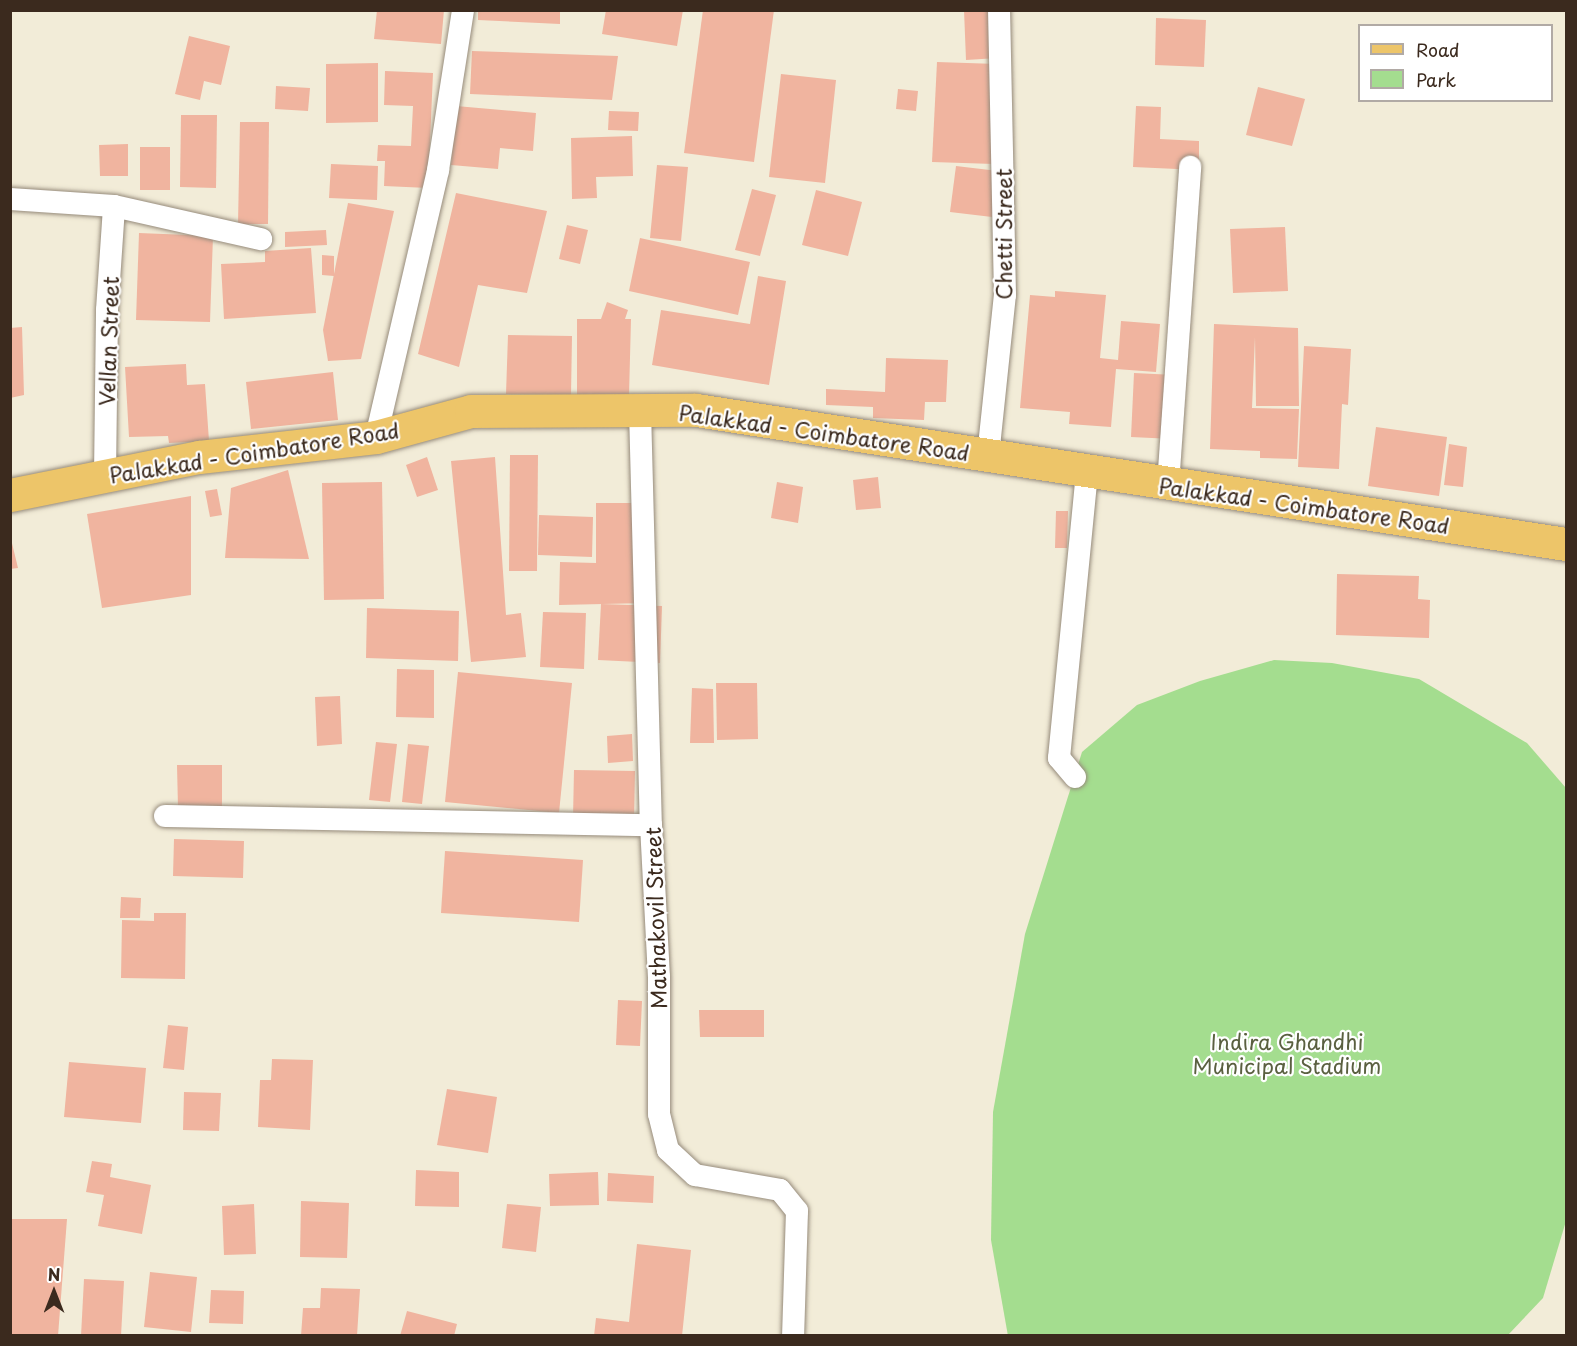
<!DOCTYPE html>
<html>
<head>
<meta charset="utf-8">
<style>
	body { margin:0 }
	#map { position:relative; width:1577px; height:1346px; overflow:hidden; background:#f2ecd8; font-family:"Playpen Sans",sans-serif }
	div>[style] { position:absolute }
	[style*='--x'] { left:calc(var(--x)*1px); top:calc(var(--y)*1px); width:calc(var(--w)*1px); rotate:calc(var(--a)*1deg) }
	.green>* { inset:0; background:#a4dd8f }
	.building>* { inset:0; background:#f0b49f }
	.roads { filter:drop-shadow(0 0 2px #968b7b) drop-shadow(0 0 2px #968b7b) }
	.street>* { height:22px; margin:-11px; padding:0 11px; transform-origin:11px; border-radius:11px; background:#fff }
	.primary>* { height:33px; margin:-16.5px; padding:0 16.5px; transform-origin:16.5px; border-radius:16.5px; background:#edc569 }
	span { translate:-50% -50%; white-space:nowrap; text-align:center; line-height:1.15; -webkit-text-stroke:4.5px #fff; paint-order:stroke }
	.street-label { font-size:21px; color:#3b2a1e }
	.park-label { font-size:21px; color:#5a6040 }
	.frame { position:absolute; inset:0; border:12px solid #3b2a1e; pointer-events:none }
	.legend { position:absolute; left:1358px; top:24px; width:195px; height:78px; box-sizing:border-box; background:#fff; border:2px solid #b1aaa5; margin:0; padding:8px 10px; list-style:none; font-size:18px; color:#3b2a1e }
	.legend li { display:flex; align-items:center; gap:12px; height:30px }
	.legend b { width:30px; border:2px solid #b1aaa5 }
	.north { position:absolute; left:24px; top:1262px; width:60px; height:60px; -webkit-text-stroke:4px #fff; paint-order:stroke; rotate:0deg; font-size:16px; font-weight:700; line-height:24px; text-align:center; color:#3b2a1e }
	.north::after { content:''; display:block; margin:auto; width:21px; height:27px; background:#3b2a1e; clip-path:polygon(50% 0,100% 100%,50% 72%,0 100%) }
</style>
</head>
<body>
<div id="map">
	<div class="green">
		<div style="clip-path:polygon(1274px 660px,1332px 663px,1419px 679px,1527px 743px,1566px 788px,1566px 1221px,1543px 1298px,1508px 1335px,1008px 1336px,991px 1240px,993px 1112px,1025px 934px,1082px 752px,1137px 705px,1200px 681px)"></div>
	</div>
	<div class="building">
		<div style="clip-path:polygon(377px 10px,444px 10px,441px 44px,374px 39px)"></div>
		<div style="clip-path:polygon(478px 10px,560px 10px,560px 24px,478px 20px)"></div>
		<div style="clip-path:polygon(606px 10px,683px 10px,677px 46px,602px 34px)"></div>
		<div style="clip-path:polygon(703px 10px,774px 10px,754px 162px,684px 153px)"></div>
		<div style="clip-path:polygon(964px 10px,996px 10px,998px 58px,966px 60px)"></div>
		<div style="clip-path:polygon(1156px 18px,1206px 20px,1204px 67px,1155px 65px)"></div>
		<div style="clip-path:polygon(189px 36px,230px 46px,221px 85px,204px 81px,200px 100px,175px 94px)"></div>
		<div style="clip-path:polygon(472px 51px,618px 56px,612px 100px,470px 94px)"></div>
		<div style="clip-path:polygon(937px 62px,997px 64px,994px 164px,932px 162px)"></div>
		<div style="clip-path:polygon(378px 63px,378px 122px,326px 123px,326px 64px)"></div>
		<div style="clip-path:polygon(385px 71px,433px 73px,428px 188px,384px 186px,385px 161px,377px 161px,378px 145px,411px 146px,413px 106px,384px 105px)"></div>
		<div style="clip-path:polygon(781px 74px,836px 80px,825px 183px,769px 177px)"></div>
		<div style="clip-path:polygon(276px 86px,310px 88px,308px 111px,275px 109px)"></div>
		<div style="clip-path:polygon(1258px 87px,1305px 99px,1292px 146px,1246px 135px)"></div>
		<div style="clip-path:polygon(898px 89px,918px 91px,916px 111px,896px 109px)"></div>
		<div style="clip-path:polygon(456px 106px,536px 113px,533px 151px,500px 148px,498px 169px,451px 165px)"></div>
		<div style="clip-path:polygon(1136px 106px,1161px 107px,1160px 139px,1199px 141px,1199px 170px,1133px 167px)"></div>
		<div style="clip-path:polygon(609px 111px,639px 112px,638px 131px,608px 130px)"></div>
		<div style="clip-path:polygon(181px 115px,217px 115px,216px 188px,180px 187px)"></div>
		<div style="clip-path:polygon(240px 122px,269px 122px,268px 224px,238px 224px)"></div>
		<div style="clip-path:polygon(632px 136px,633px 176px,596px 177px,597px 198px,572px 199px,571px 138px)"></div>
		<div style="clip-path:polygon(128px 144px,128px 176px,100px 176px,99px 145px)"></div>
		<div style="clip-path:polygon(140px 147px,170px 147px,170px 190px,140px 190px)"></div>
		<div style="clip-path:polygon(331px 164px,378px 166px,377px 200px,329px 198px)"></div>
		<div style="clip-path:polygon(657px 165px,688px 167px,681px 241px,650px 238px)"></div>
		<div style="clip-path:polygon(956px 166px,998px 171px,992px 217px,950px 212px)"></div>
		<div style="clip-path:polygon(752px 189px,776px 195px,760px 256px,735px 250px)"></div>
		<div style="clip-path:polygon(816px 190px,862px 202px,848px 256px,802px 245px)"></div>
		<div style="clip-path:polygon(456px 193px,547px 211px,527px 293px,478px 285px,459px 367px,418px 354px)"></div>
		<div style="clip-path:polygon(348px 203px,394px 211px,361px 359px,328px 361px,323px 330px)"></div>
		<div style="clip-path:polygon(567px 225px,588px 230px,580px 264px,559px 259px)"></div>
		<div style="clip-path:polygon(1285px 227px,1288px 291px,1233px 293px,1230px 229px)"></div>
		<div style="clip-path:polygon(326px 230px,327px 245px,285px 247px,285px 232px)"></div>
		<div style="clip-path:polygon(139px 233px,213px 236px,210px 322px,136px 320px)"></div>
		<div style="clip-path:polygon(640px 238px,750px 262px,738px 315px,629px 291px)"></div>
		<div style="clip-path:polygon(311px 248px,316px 313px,224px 319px,221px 264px,265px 262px,265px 251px)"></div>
		<div style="clip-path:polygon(322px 255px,334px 256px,334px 276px,322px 275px)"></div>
		<div style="clip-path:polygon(758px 276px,786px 281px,769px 385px,652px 365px,661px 310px,750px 324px)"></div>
		<div style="clip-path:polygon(1055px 291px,1106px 295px,1100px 358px,1118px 360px,1121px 321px,1160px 324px,1156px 372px,1116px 369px,1111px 427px,1069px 424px,1070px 412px,1020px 408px,1030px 295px,1055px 297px)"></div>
		<div style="clip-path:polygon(607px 302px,628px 310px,625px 319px,631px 319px,629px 396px,577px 395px,577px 319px,601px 319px)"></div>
		<div style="clip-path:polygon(1214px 324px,1298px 328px,1299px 406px,1256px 406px,1255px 337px,1252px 408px,1299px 409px,1297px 459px,1260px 458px,1260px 451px,1210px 449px)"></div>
		<div style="clip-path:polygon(22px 327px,24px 395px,10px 398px,10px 328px)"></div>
		<div style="clip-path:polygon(508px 335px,572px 336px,571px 395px,506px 394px)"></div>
		<div style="clip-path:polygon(1304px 346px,1351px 349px,1348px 405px,1342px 404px,1339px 469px,1298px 467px)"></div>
		<div style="clip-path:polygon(886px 358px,948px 360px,946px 402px,925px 402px,924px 420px,873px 418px,873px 407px,826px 405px,826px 389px,885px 392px)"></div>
		<div style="clip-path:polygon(186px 364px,187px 385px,205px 384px,209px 441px,169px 443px,168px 436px,129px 437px,125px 367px)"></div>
		<div style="clip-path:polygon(333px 372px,338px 420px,251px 429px,246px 382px)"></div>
		<div style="clip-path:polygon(1134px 373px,1175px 375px,1173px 439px,1131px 437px)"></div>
		<div style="clip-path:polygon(1376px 427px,1447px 437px,1439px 496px,1368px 486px)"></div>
		<div style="clip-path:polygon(1449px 444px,1467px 447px,1463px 487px,1444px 485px)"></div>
		<div style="clip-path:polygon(510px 455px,538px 455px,537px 571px,509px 571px)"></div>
		<div style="clip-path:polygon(427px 457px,438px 490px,417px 497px,406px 465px)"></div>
		<div style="clip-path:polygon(495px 457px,506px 615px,521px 613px,526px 657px,471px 662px,451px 461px)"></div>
		<div style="clip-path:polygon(288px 470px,309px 559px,225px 558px,231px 488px)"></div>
		<div style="clip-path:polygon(878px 477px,881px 508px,856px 510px,853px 480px)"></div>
		<div style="clip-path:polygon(382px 482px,384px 599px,324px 600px,322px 483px)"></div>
		<div style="clip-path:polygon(777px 482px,803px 487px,798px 523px,771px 518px)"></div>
		<div style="clip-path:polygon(217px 489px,222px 515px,210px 517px,205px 491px)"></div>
		<div style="clip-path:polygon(191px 496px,191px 595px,102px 608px,87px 514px)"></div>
		<div style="clip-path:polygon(596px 503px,648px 503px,647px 603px,559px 605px,560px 562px,596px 563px)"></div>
		<div style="clip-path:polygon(1056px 511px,1068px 511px,1067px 548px,1055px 548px)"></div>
		<div style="clip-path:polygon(539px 515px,593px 517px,592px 557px,538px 555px)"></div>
		<div style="clip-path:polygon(10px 535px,18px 568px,10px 569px)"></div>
		<div style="clip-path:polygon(1337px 574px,1419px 576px,1418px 599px,1430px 600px,1429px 638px,1336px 635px)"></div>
		<div style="clip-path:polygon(601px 604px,662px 606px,660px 663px,598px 660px)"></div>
		<div style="clip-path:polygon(367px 608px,459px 611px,458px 661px,366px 658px)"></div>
		<div style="clip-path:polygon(543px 612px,586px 613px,584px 669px,540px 667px)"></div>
		<div style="clip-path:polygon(397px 669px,434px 670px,434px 718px,396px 717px)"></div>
		<div style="clip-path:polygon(458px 672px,572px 683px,559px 813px,445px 802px)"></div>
		<div style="clip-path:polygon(716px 683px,757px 683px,758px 739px,717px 740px)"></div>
		<div style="clip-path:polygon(692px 688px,713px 689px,714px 743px,690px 743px)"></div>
		<div style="clip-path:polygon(340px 696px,342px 744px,317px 746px,315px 697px)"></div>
		<div style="clip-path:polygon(632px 734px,633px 761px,608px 763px,607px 736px)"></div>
		<div style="clip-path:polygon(376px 742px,397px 744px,390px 802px,369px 800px)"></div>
		<div style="clip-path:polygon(408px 744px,429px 746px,422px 804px,402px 802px)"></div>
		<div style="clip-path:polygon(177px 765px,222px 765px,222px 808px,178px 808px)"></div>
		<div style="clip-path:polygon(574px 770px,635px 771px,634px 820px,573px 818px)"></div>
		<div style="clip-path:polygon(174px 839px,244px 841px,243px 878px,173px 876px)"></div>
		<div style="clip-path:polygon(445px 851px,583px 860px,579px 922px,441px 913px)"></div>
		<div style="clip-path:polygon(121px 897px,141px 898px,140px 918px,120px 918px)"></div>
		<div style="clip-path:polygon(154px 913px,186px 913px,185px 979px,121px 978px,122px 920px,154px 921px)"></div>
		<div style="clip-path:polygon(618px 1000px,642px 1001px,640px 1046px,616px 1045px)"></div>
		<div style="clip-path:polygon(699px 1010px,764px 1010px,764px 1037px,700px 1037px)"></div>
		<div style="clip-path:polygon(168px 1025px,188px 1027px,184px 1070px,163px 1068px)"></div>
		<div style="clip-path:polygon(272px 1059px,313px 1060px,310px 1130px,258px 1127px,260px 1080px,271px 1080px)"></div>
		<div style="clip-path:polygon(69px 1062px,146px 1068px,141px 1123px,64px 1117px)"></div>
		<div style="clip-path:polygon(447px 1089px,497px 1097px,488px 1153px,437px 1145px)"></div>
		<div style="clip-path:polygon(184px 1092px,221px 1093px,219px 1131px,183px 1130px)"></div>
		<div style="clip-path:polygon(92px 1161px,112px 1164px,110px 1177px,151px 1185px,142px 1234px,98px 1226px,104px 1195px,86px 1192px)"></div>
		<div style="clip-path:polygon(416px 1170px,459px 1172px,459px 1207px,415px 1206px)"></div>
		<div style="clip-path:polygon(598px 1172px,599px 1205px,550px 1206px,549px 1174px)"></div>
		<div style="clip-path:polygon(608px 1173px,654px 1176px,653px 1203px,607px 1201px)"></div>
		<div style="clip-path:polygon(301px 1201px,349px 1203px,347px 1258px,300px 1257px)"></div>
		<div style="clip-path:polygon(254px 1204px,256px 1254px,224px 1255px,222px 1206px)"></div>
		<div style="clip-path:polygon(507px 1204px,541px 1207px,536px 1252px,502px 1248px)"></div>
		<div style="clip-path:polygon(10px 1219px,67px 1219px,58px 1336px,10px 1336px)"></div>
		<div style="clip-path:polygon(637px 1244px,691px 1250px,682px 1336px,594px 1336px,596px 1318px,629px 1322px)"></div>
		<div style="clip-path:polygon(150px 1272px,197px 1277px,191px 1332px,144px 1327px)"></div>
		<div style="clip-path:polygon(84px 1279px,124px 1281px,121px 1336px,81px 1336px)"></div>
		<div style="clip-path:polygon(321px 1288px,360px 1289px,357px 1336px,301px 1336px,303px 1308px,320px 1308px)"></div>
		<div style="clip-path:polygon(211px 1290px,244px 1291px,243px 1324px,209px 1323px)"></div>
		<div style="clip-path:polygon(407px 1311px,457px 1324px,454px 1336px,400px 1336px)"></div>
	</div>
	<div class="roads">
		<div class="street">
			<div style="--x:10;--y:199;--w:104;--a:3.9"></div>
			<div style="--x:114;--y:206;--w:151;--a:12.7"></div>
			<div style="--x:640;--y:410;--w:415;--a:88.5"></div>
			<div style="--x:651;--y:825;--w:152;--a:87"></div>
			<div style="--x:659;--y:977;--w:137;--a:90"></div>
			<div style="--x:659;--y:1114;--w:37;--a:76"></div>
			<div style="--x:668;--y:1150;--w:37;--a:43"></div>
			<div style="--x:695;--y:1175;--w:86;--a:10"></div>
			<div style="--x:780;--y:1190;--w:27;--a:51"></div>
			<div style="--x:797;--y:1211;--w:125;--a:91.8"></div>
			<div style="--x:376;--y:437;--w:274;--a:-76.9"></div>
			<div style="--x:438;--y:170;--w:162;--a:-81.1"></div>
			<div style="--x:988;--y:456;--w:162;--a:-84"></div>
			<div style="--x:1005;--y:295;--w:285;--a:-91.2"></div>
			<div style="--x:105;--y:476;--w:166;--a:-89.3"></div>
			<div style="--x:107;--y:310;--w:104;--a:-86.1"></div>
			<div style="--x:1168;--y:485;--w:319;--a:-86"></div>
			<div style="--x:1075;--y:777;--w:25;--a:-130"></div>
			<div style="--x:1059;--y:758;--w:287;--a:-84.4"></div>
			<div style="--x:165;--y:816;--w:486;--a:1.1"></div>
		</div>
		<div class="primary">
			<div style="--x:10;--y:495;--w:193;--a:-11.4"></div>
			<div style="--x:199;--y:457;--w:178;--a:-6.4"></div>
			<div style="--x:376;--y:437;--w:98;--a:-15.3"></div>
			<div style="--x:471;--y:411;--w:225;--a:-0.3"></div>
			<div style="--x:696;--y:410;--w:880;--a:8.76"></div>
		</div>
	</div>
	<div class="street-label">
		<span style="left:1003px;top:234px;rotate:-90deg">Chetti Street</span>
		<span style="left:108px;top:341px;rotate:-88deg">Vellan Street</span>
		<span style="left:824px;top:432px;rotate:8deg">Palakkad - Coimbatore Road</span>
		<span style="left:254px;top:452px;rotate:-9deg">Palakkad - Coimbatore Road</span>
		<span style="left:1304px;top:505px;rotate:8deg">Palakkad - Coimbatore Road</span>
		<span style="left:655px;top:918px;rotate:-92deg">Mathakovil Street</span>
	</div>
	<div class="park-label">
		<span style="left:1287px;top:1053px">Indira Ghandhi<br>Municipal Stadium</span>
	</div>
	<div class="frame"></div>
	<ul class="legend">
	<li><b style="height:8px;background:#edc569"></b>Road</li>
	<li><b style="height:16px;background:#a4dd8f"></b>Park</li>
	</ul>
	<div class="north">N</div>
</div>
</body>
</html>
